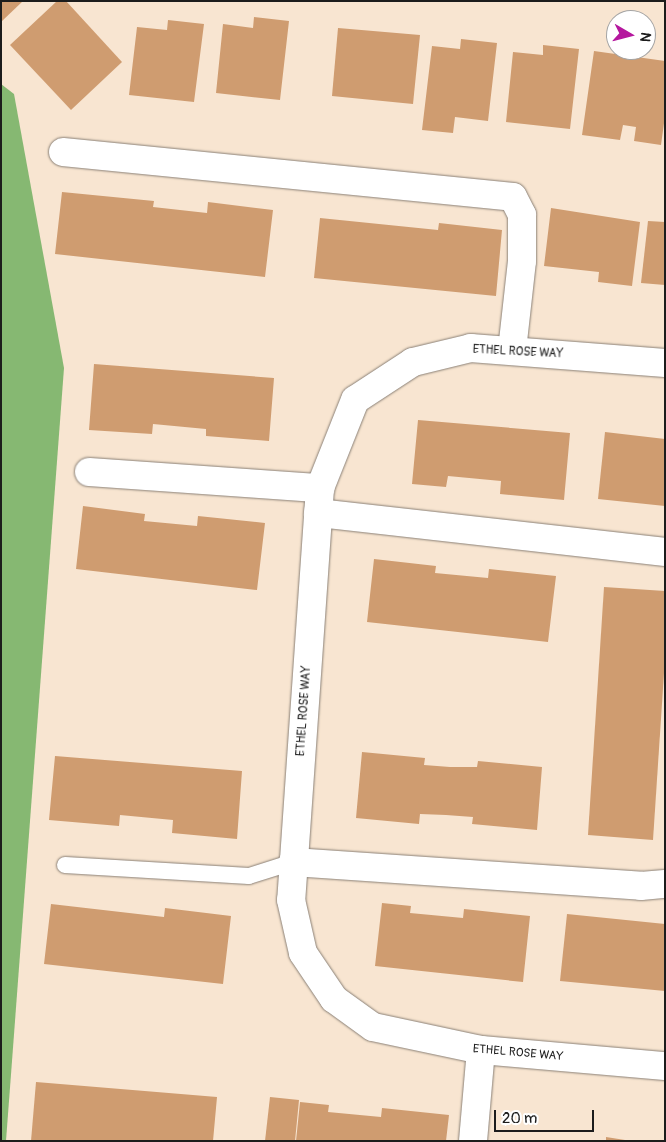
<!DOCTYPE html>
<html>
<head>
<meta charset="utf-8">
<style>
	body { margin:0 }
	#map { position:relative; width:666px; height:1142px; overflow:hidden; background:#f8e5d1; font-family:Pangolin,sans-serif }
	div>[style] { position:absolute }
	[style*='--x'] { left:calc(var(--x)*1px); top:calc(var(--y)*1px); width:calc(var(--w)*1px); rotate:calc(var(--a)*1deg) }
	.forest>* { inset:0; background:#86b872 }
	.building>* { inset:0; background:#cf9c70 }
	.roads { filter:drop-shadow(0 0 1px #8a8076) drop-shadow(0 0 1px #8a8076) }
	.service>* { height:16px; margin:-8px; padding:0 8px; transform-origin:8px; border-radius:8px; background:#fff }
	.minor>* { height:28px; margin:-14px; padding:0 14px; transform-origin:14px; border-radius:14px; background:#fff }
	span { translate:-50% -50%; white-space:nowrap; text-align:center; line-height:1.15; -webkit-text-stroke:4px #fff; paint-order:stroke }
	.street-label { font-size:12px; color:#1c1c1c }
	.frame { position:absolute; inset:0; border:2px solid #1c1c1c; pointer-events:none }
	.north { position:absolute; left:606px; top:10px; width:50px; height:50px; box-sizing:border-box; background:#fff; border:1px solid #a4a4a4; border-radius:50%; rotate:98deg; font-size:14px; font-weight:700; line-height:20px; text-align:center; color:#1c1c1c }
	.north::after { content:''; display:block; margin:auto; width:18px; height:22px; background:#b5179e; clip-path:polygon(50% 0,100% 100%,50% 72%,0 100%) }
	.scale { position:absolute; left:494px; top:1110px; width:100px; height:22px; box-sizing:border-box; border:2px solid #1c1c1c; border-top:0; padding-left:6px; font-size:15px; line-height:18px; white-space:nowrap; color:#1c1c1c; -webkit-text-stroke:4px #fff; paint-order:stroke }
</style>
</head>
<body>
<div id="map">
	<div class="forest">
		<div style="clip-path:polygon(1px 84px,14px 94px,64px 368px,6px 1141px,1px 1141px)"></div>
	</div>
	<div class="building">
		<div style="clip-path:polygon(1px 1px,23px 1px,1px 22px)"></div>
		<div style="clip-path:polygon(57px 1px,66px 1px,122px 62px,71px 110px,10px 45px)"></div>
		<div style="clip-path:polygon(254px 17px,289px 21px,280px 100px,216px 93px,223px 24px,253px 28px)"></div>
		<div style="clip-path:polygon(168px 20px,204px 24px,194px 102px,129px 95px,137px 27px,167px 30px)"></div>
		<div style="clip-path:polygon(338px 28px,420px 35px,413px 104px,332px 96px)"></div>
		<div style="clip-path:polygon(461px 39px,497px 43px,488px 121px,455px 117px,453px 133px,422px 130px,432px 46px,460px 49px)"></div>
		<div style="clip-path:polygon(543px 45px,579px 49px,570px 129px,506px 122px,513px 52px,543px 55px)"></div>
		<div style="clip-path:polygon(594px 51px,665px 61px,665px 116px,661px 145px,634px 141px,636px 127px,623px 125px,620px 140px,582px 135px)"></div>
		<div style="clip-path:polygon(62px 192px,154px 201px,153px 207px,207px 213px,208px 202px,273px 210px,265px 277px,55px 254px)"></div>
		<div style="clip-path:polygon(551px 208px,640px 222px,632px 286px,598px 282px,599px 272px,544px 266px)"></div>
		<div style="clip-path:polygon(320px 218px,438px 230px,439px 223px,502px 230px,496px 296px,314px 278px)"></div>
		<div style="clip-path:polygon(648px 221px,665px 222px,665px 285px,641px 283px)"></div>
		<div style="clip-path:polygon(94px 364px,274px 378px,269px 441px,206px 436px,206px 429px,153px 424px,152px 434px,89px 430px)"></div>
		<div style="clip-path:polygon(418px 420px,570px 433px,564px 500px,500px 494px,501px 481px,448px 476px,446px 487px,412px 484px)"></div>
		<div style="clip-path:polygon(605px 432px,665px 439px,665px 506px,598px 499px)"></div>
		<div style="clip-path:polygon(83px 506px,145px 514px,144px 521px,197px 526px,198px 516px,265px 523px,257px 590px,76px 569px)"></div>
		<div style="clip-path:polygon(374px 559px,436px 566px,435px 573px,488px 578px,489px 569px,556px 576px,548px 642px,367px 622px)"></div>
		<div style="clip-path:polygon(604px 587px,665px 591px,665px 658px,653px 840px,588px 835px)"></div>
		<div style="clip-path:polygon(362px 752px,425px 758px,424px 765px,450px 767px,477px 767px,478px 761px,542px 767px,537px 830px,472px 824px,473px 817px,446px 815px,420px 814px,419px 824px,356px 818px)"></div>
		<div style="clip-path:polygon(55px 756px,242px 771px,237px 839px,172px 833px,173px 820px,120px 815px,119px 826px,49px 820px)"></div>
		<div style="clip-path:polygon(382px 903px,411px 906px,410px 913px,463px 918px,464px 909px,530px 916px,523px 982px,375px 966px)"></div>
		<div style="clip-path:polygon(51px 904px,164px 917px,165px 908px,231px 916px,223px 984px,44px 964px)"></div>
		<div style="clip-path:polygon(567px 914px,665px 924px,665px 991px,560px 981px)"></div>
		<div style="clip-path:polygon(36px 1082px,217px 1097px,213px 1141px,31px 1141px)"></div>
		<div style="clip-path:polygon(270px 1097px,299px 1100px,295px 1141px,265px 1141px)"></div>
		<div style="clip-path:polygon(300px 1102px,329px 1105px,328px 1112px,381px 1117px,382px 1108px,449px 1115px,446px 1141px,296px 1141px)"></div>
		<div style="clip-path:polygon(606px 1137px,625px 1140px,625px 1141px,606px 1141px)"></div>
	</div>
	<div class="roads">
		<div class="service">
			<div style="--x:65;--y:865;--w:184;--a:3.4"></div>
			<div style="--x:249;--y:876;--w:46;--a:-17.7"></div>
		</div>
		<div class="minor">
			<div style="--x:63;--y:152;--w:452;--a:5.7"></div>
			<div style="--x:513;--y:197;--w:20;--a:63"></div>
			<div style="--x:522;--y:215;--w:46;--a:90"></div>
			<div style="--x:522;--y:261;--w:90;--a:96.4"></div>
			<div style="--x:665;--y:363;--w:195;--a:-175.6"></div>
			<div style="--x:471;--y:348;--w:60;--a:166.4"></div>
			<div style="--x:413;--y:362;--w:69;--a:146.8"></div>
			<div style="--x:355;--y:400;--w:95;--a:111.7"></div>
			<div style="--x:320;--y:488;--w:413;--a:94"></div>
			<div style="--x:291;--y:900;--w:54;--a:77.2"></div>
			<div style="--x:303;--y:953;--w:55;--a:56"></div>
			<div style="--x:334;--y:999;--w:48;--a:35.7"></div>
			<div style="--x:373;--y:1027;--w:110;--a:12"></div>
			<div style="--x:481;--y:1050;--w:185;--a:5"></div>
			<div style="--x:89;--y:472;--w:232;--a:4"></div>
			<div style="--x:318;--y:513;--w:349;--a:6.4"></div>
			<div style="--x:293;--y:862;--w:349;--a:3.9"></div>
			<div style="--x:641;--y:886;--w:24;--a:-5"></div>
			<div style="--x:473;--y:1141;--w:91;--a:-85"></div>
		</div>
	</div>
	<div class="street-label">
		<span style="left:518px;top:352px;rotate:3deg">ETHEL ROSE WAY</span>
		<span style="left:304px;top:711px;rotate:-86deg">ETHEL ROSE WAY</span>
		<span style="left:518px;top:1053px;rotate:5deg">ETHEL ROSE WAY</span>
	</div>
	<div class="frame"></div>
	<div class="north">N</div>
	<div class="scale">20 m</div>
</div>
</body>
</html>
